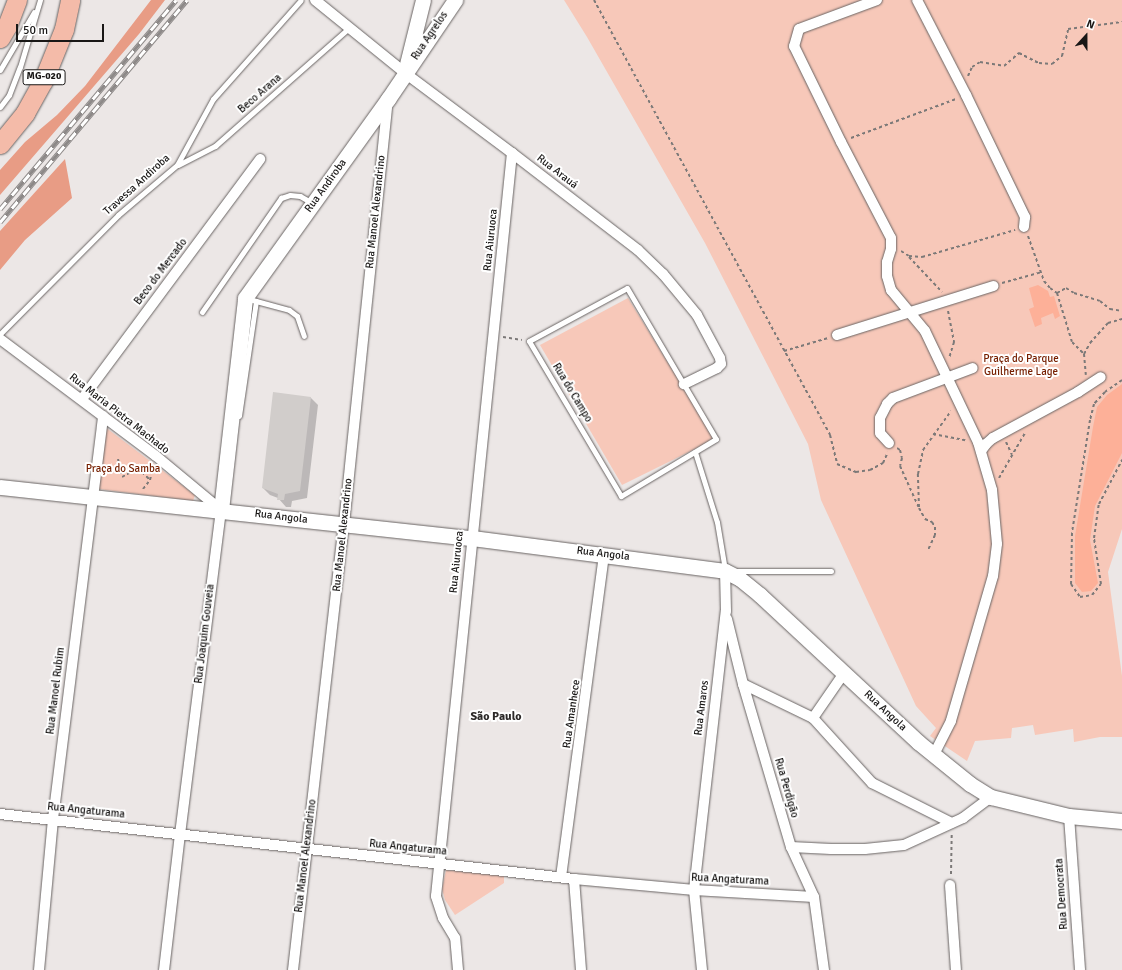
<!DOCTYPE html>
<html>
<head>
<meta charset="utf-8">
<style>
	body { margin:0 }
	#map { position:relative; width:1122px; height:970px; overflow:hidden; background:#ece7e6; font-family:Signika,sans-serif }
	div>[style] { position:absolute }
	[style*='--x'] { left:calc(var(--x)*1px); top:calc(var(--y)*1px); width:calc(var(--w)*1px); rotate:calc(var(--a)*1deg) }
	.green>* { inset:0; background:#f7c8b9 }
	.forest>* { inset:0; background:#e89c85 }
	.water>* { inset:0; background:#fdb098 }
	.shadow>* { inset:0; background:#0003 }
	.building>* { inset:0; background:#d1cdcb }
	.path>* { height:2px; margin-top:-1px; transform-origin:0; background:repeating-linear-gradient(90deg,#7c7978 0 3px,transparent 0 6px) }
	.roads { filter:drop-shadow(0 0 1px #696463) drop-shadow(0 0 1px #696463) }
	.lane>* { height:5px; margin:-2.5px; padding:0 2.5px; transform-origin:2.5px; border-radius:2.5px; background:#fff }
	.street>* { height:10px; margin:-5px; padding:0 5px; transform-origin:5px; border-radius:5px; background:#fff }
	.secondary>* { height:15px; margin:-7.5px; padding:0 7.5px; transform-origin:7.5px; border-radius:7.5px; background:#fff }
	.highway>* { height:19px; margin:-9.5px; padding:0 9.5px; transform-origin:9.5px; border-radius:9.5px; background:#f4bba9 }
	.rail>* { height:4.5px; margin-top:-2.25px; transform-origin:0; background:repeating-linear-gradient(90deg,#fff 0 9px,#8d8988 0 18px); box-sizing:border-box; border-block:1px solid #8d8988 }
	span { translate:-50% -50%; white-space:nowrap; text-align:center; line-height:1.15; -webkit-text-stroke:4px #fff; paint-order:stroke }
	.shield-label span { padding:1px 3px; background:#fff; border:1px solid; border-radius:3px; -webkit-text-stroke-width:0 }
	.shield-label { font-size:10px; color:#191716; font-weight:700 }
	.street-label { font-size:11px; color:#191716 }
	.park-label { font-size:11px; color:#761f00 }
	.neighbourhood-label { font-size:12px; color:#2c2928; font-weight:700 }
	.north { position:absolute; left:1066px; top:16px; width:40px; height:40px; -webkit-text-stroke:3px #fff; paint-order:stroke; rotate:21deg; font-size:11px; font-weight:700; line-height:16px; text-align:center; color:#191716 }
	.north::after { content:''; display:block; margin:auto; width:14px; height:18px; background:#191716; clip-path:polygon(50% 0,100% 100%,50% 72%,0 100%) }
	.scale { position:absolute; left:16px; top:24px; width:88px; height:18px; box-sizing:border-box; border:2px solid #191716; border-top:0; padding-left:5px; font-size:12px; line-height:14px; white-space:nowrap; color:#191716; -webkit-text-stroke:3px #fff; paint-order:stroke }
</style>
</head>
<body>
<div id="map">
	<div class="green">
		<div style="clip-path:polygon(564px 0,1122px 0,1122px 529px,1108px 572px,1122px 676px,1122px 737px,1100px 737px,1074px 742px,1073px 729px,1035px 735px,1033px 725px,1012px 728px,1011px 738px,975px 741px,967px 761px,930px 736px,936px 728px,916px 706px,821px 500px,808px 444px,705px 243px,587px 37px)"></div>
		<div style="clip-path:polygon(628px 298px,715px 439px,622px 485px,540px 345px)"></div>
		<div style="clip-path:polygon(105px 427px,195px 495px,193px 501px,98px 489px)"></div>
		<div style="clip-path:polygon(446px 870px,504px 876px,504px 883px,455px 915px,445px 900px,442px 889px)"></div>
	</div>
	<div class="forest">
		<div style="clip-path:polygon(151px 0,165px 0,139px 34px,0 195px,0 170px,25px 142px,57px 115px,85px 86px)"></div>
		<div style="clip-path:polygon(65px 159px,72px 198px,25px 240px,0 270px,0 231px)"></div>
	</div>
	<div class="water">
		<div style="clip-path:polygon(1038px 285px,1048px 291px,1050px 297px,1054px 296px,1060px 316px,1055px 319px,1053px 313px,1041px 318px,1042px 324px,1035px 327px,1029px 309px,1034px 307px,1029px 288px)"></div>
		<div style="clip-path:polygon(1122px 384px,1122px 453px,1095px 506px,1090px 540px,1098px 583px,1091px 591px,1082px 592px,1075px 583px,1075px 536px,1093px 427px,1097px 407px,1107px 395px)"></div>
	</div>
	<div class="shadow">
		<div style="clip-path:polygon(310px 397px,318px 405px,307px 498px,292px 501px,291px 507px,286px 507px,278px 498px,270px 495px,263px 488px)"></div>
	</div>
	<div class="building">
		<div style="clip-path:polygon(273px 392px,311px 397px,300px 491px,285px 494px,284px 500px,277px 500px,278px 494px,262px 488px)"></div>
	</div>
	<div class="path">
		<div style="--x:594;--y:0;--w:495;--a:61.5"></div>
		<div style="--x:830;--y:435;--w:30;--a:76"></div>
		<div style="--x:837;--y:464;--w:21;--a:23"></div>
		<div style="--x:856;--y:472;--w:14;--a:-8"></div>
		<div style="--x:870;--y:470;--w:15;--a:-28"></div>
		<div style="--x:883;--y:463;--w:12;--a:-66"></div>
		<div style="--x:968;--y:76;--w:10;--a:-66"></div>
		<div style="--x:972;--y:67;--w:9;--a:-32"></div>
		<div style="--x:980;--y:62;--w:24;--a:9"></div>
		<div style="--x:1004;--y:66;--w:20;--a:-41"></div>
		<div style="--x:1019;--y:53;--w:22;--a:27"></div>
		<div style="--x:1039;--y:63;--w:13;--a:4"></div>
		<div style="--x:1052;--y:64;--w:13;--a:-39"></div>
		<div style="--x:1062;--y:56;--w:28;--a:-77"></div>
		<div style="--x:1068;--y:29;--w:54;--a:-7.4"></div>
		<div style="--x:851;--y:138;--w:112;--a:-20.4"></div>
		<div style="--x:1028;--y:236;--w:48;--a:70.4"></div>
		<div style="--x:1044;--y:281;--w:9;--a:49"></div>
		<div style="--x:1050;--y:288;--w:9;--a:36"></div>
		<div style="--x:1057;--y:293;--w:51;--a:73"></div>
		<div style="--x:1072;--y:342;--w:17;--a:45"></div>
		<div style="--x:1084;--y:354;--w:21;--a:85"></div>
		<div style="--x:901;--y:251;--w:9;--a:32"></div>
		<div style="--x:909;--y:256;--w:13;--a:4"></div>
		<div style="--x:922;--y:257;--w:97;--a:-16.2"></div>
		<div style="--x:909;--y:257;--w:48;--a:46.7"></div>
		<div style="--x:1002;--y:283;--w:41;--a:-15.4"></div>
		<div style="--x:1057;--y:293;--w:10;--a:-29"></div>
		<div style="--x:1066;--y:288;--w:9;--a:32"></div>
		<div style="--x:1074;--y:293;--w:27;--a:17"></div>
		<div style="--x:1100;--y:301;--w:13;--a:39"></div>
		<div style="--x:1110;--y:309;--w:12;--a:9"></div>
		<div style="--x:948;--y:311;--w:32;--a:79"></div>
		<div style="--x:954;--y:342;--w:17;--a:107"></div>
		<div style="--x:503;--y:337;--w:19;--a:9"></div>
		<div style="--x:784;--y:351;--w:46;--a:-16.5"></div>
		<div style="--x:1084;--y:354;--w:13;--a:-61"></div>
		<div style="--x:1090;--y:343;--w:27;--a:-48"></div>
		<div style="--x:1108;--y:323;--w:15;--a:-16"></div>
		<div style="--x:1122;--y:380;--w:21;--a:145"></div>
		<div style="--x:1105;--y:392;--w:16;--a:133"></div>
		<div style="--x:1094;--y:404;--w:16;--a:104"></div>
		<div style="--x:1090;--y:420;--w:114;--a:99.1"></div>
		<div style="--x:1072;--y:533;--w:51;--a:91.1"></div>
		<div style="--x:1071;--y:584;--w:16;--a:55"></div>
		<div style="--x:1080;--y:597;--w:12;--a:-9"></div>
		<div style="--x:1092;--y:595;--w:14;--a:-51"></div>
		<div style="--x:1101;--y:584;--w:47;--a:-98.7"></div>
		<div style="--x:1094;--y:538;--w:34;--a:-82"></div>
		<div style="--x:1099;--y:504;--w:50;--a:-62.4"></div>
		<div style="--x:933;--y:434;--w:33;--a:11"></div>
		<div style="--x:1006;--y:442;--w:14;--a:65"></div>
		<div style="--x:897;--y:448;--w:4;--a:34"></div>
		<div style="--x:900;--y:450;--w:8;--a:76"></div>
		<div style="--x:902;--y:458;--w:8;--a:104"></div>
		<div style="--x:900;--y:466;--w:46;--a:65.7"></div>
		<div style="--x:919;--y:508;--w:13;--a:61"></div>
		<div style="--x:925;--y:519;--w:8;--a:23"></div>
		<div style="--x:932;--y:522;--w:6;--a:59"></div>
		<div style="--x:935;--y:527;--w:8;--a:90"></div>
		<div style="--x:935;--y:535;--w:17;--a:115"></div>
		<div style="--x:118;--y:459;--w:18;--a:77"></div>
		<div style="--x:122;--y:477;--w:18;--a:-29"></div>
		<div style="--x:138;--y:468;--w:17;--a:45"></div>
		<div style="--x:999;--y:478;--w:52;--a:-60"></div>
		<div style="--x:143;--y:489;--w:11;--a:-52"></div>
		<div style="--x:150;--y:480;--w:12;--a:-76"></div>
		<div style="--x:919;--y:507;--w:33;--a:-92"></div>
		<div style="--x:918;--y:474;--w:25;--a:-78"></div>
		<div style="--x:923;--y:450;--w:48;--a:-54.3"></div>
		<div style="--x:951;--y:874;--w:39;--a:-89"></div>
	</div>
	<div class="roads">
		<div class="lane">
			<div style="--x:0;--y:70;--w:67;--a:-59.6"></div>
			<div style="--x:0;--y:107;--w:15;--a:-53"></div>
			<div style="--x:9;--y:95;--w:30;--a:-69"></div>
			<div style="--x:20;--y:67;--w:70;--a:-73.4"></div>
			<div style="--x:178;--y:165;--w:42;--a:-27.2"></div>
			<div style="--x:215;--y:146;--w:179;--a:-41.4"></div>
			<div style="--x:627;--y:288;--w:175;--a:59.5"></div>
			<div style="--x:716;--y:439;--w:111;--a:149"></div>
			<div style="--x:621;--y:496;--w:180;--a:-120.7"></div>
			<div style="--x:529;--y:341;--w:111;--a:-28.4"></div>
			<div style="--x:256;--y:301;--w:34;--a:15"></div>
			<div style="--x:289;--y:310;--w:10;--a:37"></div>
			<div style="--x:297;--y:316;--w:21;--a:71"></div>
			<div style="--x:202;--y:312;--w:139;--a:-55.3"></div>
			<div style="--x:281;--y:198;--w:9;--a:-18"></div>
			<div style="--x:290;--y:195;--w:10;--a:6"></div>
			<div style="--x:300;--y:196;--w:14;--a:30"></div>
			<div style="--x:0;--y:334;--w:168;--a:-45.2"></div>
			<div style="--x:118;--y:215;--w:77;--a:-40.3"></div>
			<div style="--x:177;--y:165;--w:75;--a:-61.4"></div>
			<div style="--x:213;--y:99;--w:132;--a:-48.4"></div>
			<div style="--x:239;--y:416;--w:116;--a:-81.6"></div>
			<div style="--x:256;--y:301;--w:10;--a:-163"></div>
			<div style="--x:695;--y:452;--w:73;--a:72.6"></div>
			<div style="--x:717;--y:522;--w:49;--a:80.5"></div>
			<div style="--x:736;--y:571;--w:95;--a:0"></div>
		</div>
		<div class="street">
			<div style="--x:315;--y:0;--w:116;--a:39"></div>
			<div style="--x:405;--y:73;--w:134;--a:36.8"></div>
			<div style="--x:512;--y:153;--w:159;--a:37.6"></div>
			<div style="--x:638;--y:250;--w:35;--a:44"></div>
			<div style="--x:663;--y:274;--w:53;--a:50.3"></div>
			<div style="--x:697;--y:315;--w:49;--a:61.9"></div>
			<div style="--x:720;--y:358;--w:6;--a:81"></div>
			<div style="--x:721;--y:364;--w:6;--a:135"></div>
			<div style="--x:717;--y:368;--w:37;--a:154"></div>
			<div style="--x:877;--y:0;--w:83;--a:159.6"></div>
			<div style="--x:799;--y:29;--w:18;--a:106"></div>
			<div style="--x:794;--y:46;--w:107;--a:63.9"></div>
			<div style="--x:841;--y:142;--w:108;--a:62.5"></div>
			<div style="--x:891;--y:238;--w:11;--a:90"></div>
			<div style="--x:891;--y:249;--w:14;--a:107"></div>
			<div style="--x:887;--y:262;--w:14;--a:90"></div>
			<div style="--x:887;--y:276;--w:15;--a:74"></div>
			<div style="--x:891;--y:290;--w:53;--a:50.3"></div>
			<div style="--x:925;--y:331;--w:123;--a:64.5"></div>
			<div style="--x:978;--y:442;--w:50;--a:73.7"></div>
			<div style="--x:992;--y:490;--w:54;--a:84.7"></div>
			<div style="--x:997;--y:544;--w:32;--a:97"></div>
			<div style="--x:993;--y:576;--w:151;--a:106.2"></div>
			<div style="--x:951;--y:721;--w:38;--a:117"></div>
			<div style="--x:917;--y:0;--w:107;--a:62.7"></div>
			<div style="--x:966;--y:95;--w:136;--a:64.2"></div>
			<div style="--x:1025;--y:217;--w:10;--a:96"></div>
			<div style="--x:837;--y:335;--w:164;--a:-17.4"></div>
			<div style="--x:0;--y:339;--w:195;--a:36.9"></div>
			<div style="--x:156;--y:456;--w:85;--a:39.7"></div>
			<div style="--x:221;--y:510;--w:327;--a:97.2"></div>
			<div style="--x:180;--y:834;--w:137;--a:96.7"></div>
			<div style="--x:82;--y:399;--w:299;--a:-53.4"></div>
			<div style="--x:889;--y:443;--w:13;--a:-132"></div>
			<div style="--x:880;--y:433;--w:15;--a:-90"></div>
			<div style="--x:880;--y:418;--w:16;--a:-63"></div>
			<div style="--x:887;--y:404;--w:8;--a:-45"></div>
			<div style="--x:893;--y:398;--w:85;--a:-20.6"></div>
			<div style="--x:981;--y:451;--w:9;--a:-54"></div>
			<div style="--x:986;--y:444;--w:9;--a:-41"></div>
			<div style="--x:993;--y:438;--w:97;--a:-28.4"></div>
			<div style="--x:1078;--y:392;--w:27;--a:-33"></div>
			<div style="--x:727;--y:619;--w:67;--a:76.2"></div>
			<div style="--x:743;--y:684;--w:170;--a:73.6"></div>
			<div style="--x:791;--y:847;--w:55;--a:65.3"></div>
			<div style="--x:814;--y:897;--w:74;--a:82.2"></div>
			<div style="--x:743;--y:684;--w:78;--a:25.9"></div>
			<div style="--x:813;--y:718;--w:88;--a:47.8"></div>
			<div style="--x:872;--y:783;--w:89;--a:26.6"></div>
			<div style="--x:813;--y:718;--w:55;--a:-55.4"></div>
			<div style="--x:0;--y:814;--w:578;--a:6.46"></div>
			<div style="--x:574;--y:879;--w:121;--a:5.2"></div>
			<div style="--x:694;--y:890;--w:120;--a:3.3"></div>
			<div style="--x:1069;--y:816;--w:154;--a:85.9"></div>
			<div style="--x:791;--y:847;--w:40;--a:2.9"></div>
			<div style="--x:831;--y:849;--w:34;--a:0"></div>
			<div style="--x:865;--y:849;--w:39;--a:-6"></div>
			<div style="--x:904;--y:845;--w:65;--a:-24.6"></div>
			<div style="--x:963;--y:818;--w:35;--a:-37"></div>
			<div style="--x:561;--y:877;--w:326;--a:-82.4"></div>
			<div style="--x:574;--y:879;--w:91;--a:85.6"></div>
			<div style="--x:950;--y:885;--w:85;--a:86"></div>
			<div style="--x:39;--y:970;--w:152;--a:-84.7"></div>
			<div style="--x:53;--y:819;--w:406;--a:-82.9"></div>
			<div style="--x:293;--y:970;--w:449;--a:-83.5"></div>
			<div style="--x:344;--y:524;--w:425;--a:-84.1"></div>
			<div style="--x:458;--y:970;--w:32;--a:-95"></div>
			<div style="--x:455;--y:938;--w:23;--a:-121"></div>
			<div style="--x:443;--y:918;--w:23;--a:-108"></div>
			<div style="--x:436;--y:896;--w:747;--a:-84.16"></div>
			<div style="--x:702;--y:970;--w:80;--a:-95.7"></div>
			<div style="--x:694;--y:890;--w:281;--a:-83.5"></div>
			<div style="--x:726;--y:611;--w:40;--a:-91.4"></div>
		</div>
		<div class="secondary">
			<div style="--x:407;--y:64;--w:66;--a:-76"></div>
			<div style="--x:0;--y:487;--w:475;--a:6.2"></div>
			<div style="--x:472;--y:538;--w:255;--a:7.4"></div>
			<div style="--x:725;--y:571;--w:16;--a:27"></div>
			<div style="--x:739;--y:578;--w:27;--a:39"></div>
			<div style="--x:760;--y:595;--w:216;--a:42.9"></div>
			<div style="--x:918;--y:742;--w:67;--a:38.9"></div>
			<div style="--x:970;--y:784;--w:25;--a:32"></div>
			<div style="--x:991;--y:797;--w:80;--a:13.7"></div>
			<div style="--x:1069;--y:816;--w:53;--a:5.4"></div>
			<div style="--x:221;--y:510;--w:213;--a:-83.5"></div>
			<div style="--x:245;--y:298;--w:245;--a:-54.3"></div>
			<div style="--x:388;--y:99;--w:120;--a:-55.9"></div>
		</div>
		<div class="highway">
			<div style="--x:0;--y:38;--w:14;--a:-60"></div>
			<div style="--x:7;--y:26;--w:28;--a:-69"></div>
			<div style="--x:0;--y:144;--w:40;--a:-51"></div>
			<div style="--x:25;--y:113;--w:37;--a:-61"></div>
			<div style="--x:43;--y:81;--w:56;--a:-68"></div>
			<div style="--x:64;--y:29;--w:30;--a:-78"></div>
		</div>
	</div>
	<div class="rail">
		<div style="--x:0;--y:209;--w:273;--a:-49.9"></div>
		<div style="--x:0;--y:222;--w:290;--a:-49.9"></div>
	</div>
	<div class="shield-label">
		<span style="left:44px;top:77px">MG-020</span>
	</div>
	<div class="street-label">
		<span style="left:430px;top:36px;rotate:-56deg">Rua Agrelos</span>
		<span style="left:260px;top:94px;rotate:-41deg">Beco Arana</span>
		<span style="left:557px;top:172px;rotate:38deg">Rua Arauá</span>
		<span style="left:137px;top:185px;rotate:-42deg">Travessa Andiroba</span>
		<span style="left:326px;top:186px;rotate:-54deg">Rua Andiroba</span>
		<span style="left:376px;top:212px;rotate:-84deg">Rua Manoel Alexandrino</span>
		<span style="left:491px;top:240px;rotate:-84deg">Rua Aiuruoca</span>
		<span style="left:161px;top:272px;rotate:-53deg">Beco do Mercado</span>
		<span style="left:572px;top:393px;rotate:59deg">Rua do Campo</span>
		<span style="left:119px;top:414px;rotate:38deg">Rua Maria Pietra Machado</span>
		<span style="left:281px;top:517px;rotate:7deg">Rua Angola</span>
		<span style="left:343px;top:535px;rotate:-84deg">Rua Manoel Alexandrino</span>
		<span style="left:603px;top:554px;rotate:7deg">Rua Angola</span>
		<span style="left:457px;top:562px;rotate:-84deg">Rua Aiuruoca</span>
		<span style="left:205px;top:634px;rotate:-83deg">Rua Joaquim Gouveia</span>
		<span style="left:56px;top:691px;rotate:-83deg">Rua Manoel Rubim</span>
		<span style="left:702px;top:708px;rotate:-83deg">Rua Amaros</span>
		<span style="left:885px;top:711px;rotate:43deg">Rua Angola</span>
		<span style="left:572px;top:714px;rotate:-82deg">Rua Amanhece</span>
		<span style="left:786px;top:788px;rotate:74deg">Rua Perdigão</span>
		<span style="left:86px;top:811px;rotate:6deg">Rua Angaturama</span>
		<span style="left:408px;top:848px;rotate:6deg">Rua Angaturama</span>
		<span style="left:306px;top:856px;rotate:-83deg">Rua Manoel Alexandrino</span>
		<span style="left:730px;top:880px;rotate:3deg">Rua Angaturama</span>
		<span style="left:1062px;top:894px;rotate:-94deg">Rua Democrata</span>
	</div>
	<div class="park-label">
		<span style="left:1021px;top:366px">Praça do Parque<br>Guilherme Lage</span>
		<span style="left:123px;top:469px">Praça do Samba</span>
	</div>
	<div class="neighbourhood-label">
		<span style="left:496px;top:717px">São Paulo</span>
	</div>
	<div class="north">N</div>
	<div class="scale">50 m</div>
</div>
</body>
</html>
